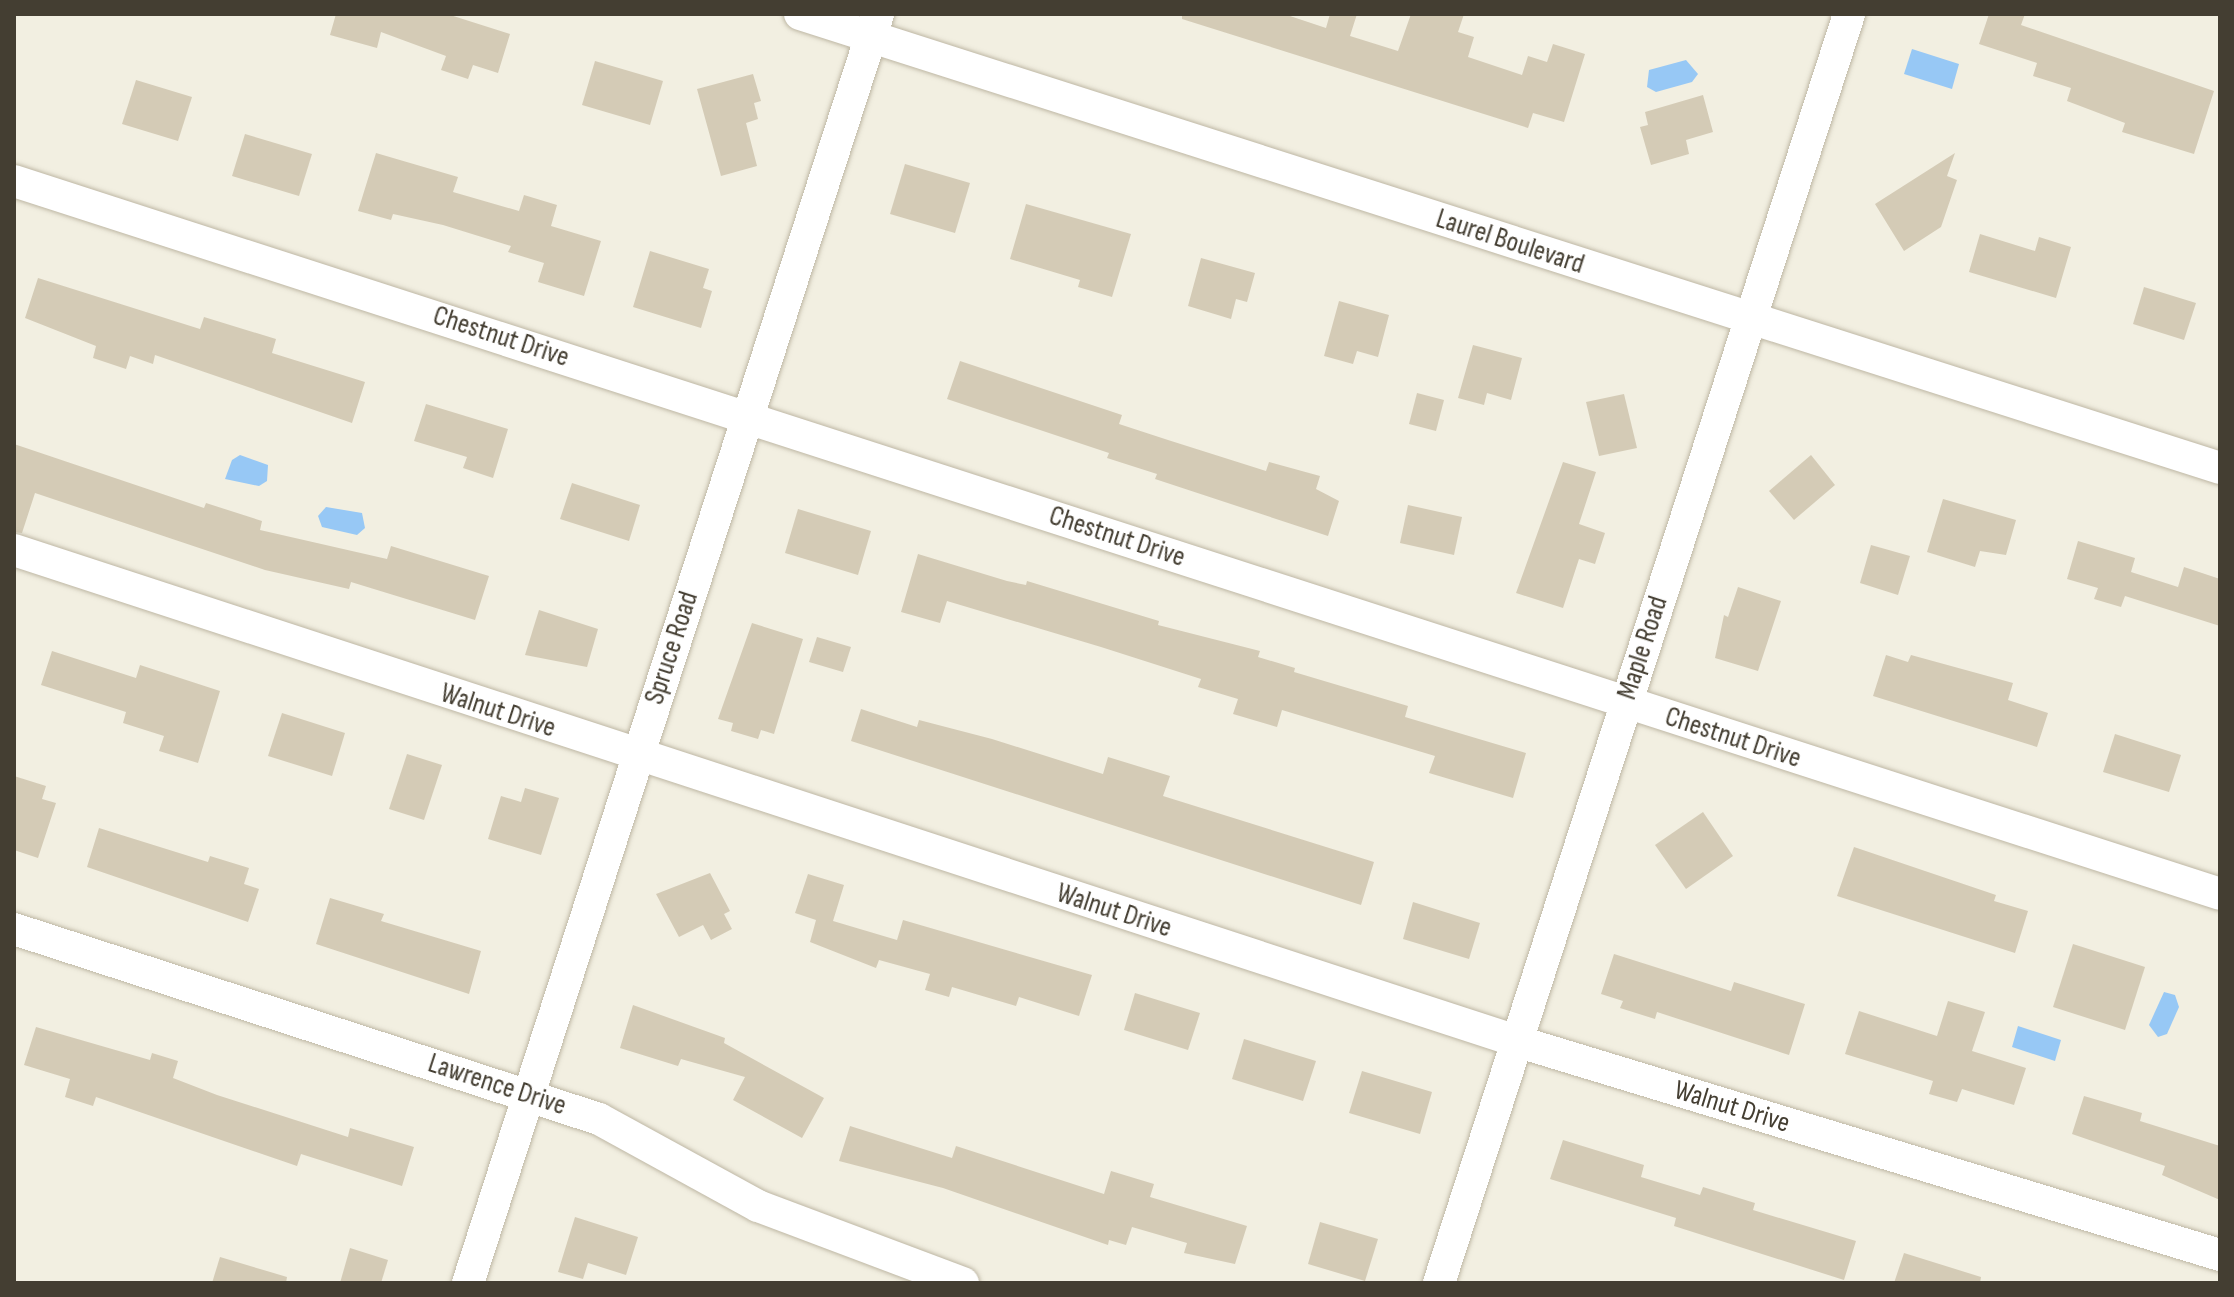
<!DOCTYPE html>
<html>
<head>
<meta charset="utf-8">
<style>
	body { margin:0 }
	#map { position:relative; width:2234px; height:1297px; overflow:hidden; background:#f2efe1; font-family:"Sofia Sans Condensed",sans-serif }
	div>[style] { position:absolute }
	[style*='--x'] { left:calc(var(--x)*1px); top:calc(var(--y)*1px); width:calc(var(--w)*1px); rotate:calc(var(--a)*1deg) }
	.water>* { inset:0; background:#97c8f5 }
	.building>* { inset:0; background:#d4cbb6 }
	.roads { filter:drop-shadow(0 0 2px #beb7a4) drop-shadow(0 0 2px #beb7a4) }
	.street>* { height:32px; margin:-16px; padding:0 16px; transform-origin:16px; border-radius:16px; background:#fff }
	span { translate:-50% -50%; white-space:nowrap; text-align:center; line-height:1.15; -webkit-text-stroke:6px #fff; paint-order:stroke }
	.street-label { font-size:28px; color:#443e32 }
	.frame { position:absolute; inset:0; border:16px solid #443e32; pointer-events:none }
</style>
</head>
<body>
<div id="map">
	<div class="water">
		<div style="clip-path:polygon(1912px 49px,1959px 64px,1952px 89px,1904px 74px)"></div>
		<div style="clip-path:polygon(1686px 60px,1698px 74px,1692px 82px,1656px 92px,1647px 87px,1649px 70px)"></div>
		<div style="clip-path:polygon(240px 455px,268px 465px,267px 481px,259px 486px,225px 479px,232px 460px)"></div>
		<div style="clip-path:polygon(326px 507px,362px 513px,365px 528px,357px 535px,322px 527px,318px 516px)"></div>
		<div style="clip-path:polygon(2164px 992px,2175px 995px,2179px 1007px,2167px 1034px,2158px 1037px,2149px 1025px)"></div>
		<div style="clip-path:polygon(2018px 1026px,2061px 1040px,2055px 1061px,2012px 1047px)"></div>
	</div>
	<div class="building">
		<div style="clip-path:polygon(336px 14px,447px 14px,510px 34px,498px 73px,473px 65px,468px 79px,441px 70px,446px 56px,381px 32px,377px 48px,330px 35px)"></div>
		<div style="clip-path:polygon(1182px 14px,1284px 14px,1326px 28px,1330px 14px,1357px 14px,1350px 36px,1398px 51px,1411px 14px,1464px 14px,1458px 32px,1474px 37px,1468px 57px,1522px 75px,1528px 56px,1547px 62px,1553px 44px,1585px 54px,1564px 122px,1533px 113px,1528px 128px,1182px 19px)"></div>
		<div style="clip-path:polygon(1989px 14px,2025px 14px,2021px 25px,2214px 91px,2194px 154px,2122px 132px,2125px 123px,2067px 101px,2071px 88px,2033px 76px,2037px 63px,1979px 44px)"></div>
		<div style="clip-path:polygon(595px 61px,663px 81px,650px 125px,582px 105px)"></div>
		<div style="clip-path:polygon(753px 74px,761px 101px,754px 103px,758px 119px,746px 123px,757px 166px,721px 176px,697px 89px)"></div>
		<div style="clip-path:polygon(136px 80px,192px 97px,178px 141px,122px 124px)"></div>
		<div style="clip-path:polygon(1703px 95px,1713px 132px,1686px 140px,1689px 154px,1651px 165px,1640px 127px,1648px 125px,1645px 112px)"></div>
		<div style="clip-path:polygon(245px 134px,312px 154px,299px 196px,232px 176px)"></div>
		<div style="clip-path:polygon(376px 153px,458px 177px,453px 192px,519px 211px,524px 195px,557px 205px,551px 226px,601px 241px,584px 296px,538px 282px,544px 263px,508px 252px,511px 246px,443px 225px,393px 214px,391px 220px,358px 211px)"></div>
		<div style="clip-path:polygon(1955px 153px,1947px 176px,1957px 180px,1941px 227px,1904px 251px,1875px 204px)"></div>
		<div style="clip-path:polygon(905px 164px,970px 183px,955px 233px,890px 214px)"></div>
		<div style="clip-path:polygon(1026px 204px,1131px 234px,1112px 297px,1078px 287px,1080px 280px,1010px 259px)"></div>
		<div style="clip-path:polygon(1980px 234px,2035px 251px,2039px 237px,2071px 247px,2056px 298px,1969px 272px)"></div>
		<div style="clip-path:polygon(650px 251px,709px 269px,703px 288px,712px 291px,701px 328px,633px 307px)"></div>
		<div style="clip-path:polygon(1201px 258px,1255px 273px,1247px 302px,1236px 299px,1231px 319px,1188px 306px)"></div>
		<div style="clip-path:polygon(38px 278px,200px 329px,204px 317px,276px 339px,272px 353px,365px 382px,352px 423px,155px 355px,153px 364px,130px 356px,126px 369px,93px 358px,96px 346px,25px 318px)"></div>
		<div style="clip-path:polygon(2144px 287px,2196px 303px,2184px 340px,2133px 324px)"></div>
		<div style="clip-path:polygon(1339px 301px,1389px 315px,1378px 357px,1357px 351px,1353px 364px,1324px 356px)"></div>
		<div style="clip-path:polygon(1473px 345px,1522px 358px,1511px 400px,1487px 393px,1484px 405px,1458px 398px)"></div>
		<div style="clip-path:polygon(960px 361px,1122px 415px,1119px 424px,1168px 440px,1266px 471px,1269px 462px,1320px 476px,1316px 489px,1339px 501px,1328px 536px,1155px 479px,1157px 474px,1107px 458px,1109px 453px,947px 399px)"></div>
		<div style="clip-path:polygon(1417px 393px,1444px 400px,1436px 431px,1409px 424px)"></div>
		<div style="clip-path:polygon(1624px 394px,1637px 448px,1599px 456px,1586px 402px)"></div>
		<div style="clip-path:polygon(426px 404px,508px 429px,493px 478px,463px 468px,467px 457px,414px 441px)"></div>
		<div style="clip-path:polygon(14px 444px,204px 508px,206px 503px,262px 521px,260px 530px,387px 559px,391px 546px,489px 576px,475px 620px,351px 582px,349px 589px,265px 570px,35px 493px,22px 533px,14px 532px)"></div>
		<div style="clip-path:polygon(1811px 455px,1835px 485px,1794px 520px,1769px 491px)"></div>
		<div style="clip-path:polygon(1563px 462px,1596px 472px,1579px 524px,1605px 533px,1595px 564px,1579px 559px,1563px 608px,1516px 593px)"></div>
		<div style="clip-path:polygon(572px 483px,640px 505px,629px 541px,560px 519px)"></div>
		<div style="clip-path:polygon(1943px 499px,2016px 520px,2006px 555px,1980px 551px,1975px 567px,1927px 552px)"></div>
		<div style="clip-path:polygon(1408px 505px,1462px 517px,1454px 555px,1400px 543px)"></div>
		<div style="clip-path:polygon(798px 509px,871px 531px,858px 575px,785px 553px)"></div>
		<div style="clip-path:polygon(2078px 541px,2135px 558px,2131px 572px,2178px 587px,2184px 567px,2220px 579px,2220px 626px,2125px 596px,2121px 607px,2094px 599px,2098px 588px,2067px 579px)"></div>
		<div style="clip-path:polygon(1871px 545px,1910px 556px,1898px 595px,1860px 583px)"></div>
		<div style="clip-path:polygon(918px 554px,1007px 581px,1026px 585px,1027px 581px,1159px 621px,1158px 625px,1260px 651px,1258px 657px,1295px 668px,1294px 672px,1408px 706px,1405px 717px,1526px 753px,1513px 798px,1429px 773px,1435px 756px,1282px 710px,1277px 727px,1233px 714px,1238px 699px,1198px 687px,1201px 679px,1101px 647px,947px 601px,940px 623px,901px 612px)"></div>
		<div style="clip-path:polygon(1738px 587px,1781px 601px,1758px 671px,1715px 658px,1724px 615px,1728px 617px)"></div>
		<div style="clip-path:polygon(539px 610px,598px 629px,587px 667px,525px 655px)"></div>
		<div style="clip-path:polygon(752px 623px,803px 639px,774px 734px,761px 730px,758px 739px,731px 731px,733px 723px,718px 719px)"></div>
		<div style="clip-path:polygon(817px 637px,851px 647px,843px 672px,809px 662px)"></div>
		<div style="clip-path:polygon(52px 651px,136px 678px,140px 665px,220px 691px,198px 763px,159px 751px,164px 736px,123px 723px,126px 712px,41px 685px)"></div>
		<div style="clip-path:polygon(1886px 655px,1908px 662px,1911px 655px,2013px 683px,2008px 700px,2048px 713px,2037px 747px,1873px 696px)"></div>
		<div style="clip-path:polygon(861px 709px,917px 727px,919px 720px,992px 739px,1103px 774px,1108px 757px,1170px 776px,1163px 796px,1374px 862px,1361px 905px,851px 741px)"></div>
		<div style="clip-path:polygon(282px 713px,345px 733px,332px 776px,268px 756px)"></div>
		<div style="clip-path:polygon(2115px 734px,2181px 755px,2169px 792px,2103px 772px)"></div>
		<div style="clip-path:polygon(407px 754px,442px 765px,424px 820px,389px 809px)"></div>
		<div style="clip-path:polygon(14px 776px,46px 786px,42px 799px,56px 803px,38px 858px,14px 850px)"></div>
		<div style="clip-path:polygon(525px 788px,559px 798px,541px 855px,488px 839px,501px 796px,521px 802px)"></div>
		<div style="clip-path:polygon(1703px 812px,1733px 856px,1686px 889px,1655px 845px)"></div>
		<div style="clip-path:polygon(99px 828px,208px 862px,210px 856px,249px 868px,244px 884px,259px 889px,248px 922px,87px 867px)"></div>
		<div style="clip-path:polygon(1854px 847px,1996px 895px,1994px 901px,2028px 911px,2015px 953px,1837px 896px)"></div>
		<div style="clip-path:polygon(710px 873px,730px 911px,724px 914px,732px 929px,711px 940px,703px 925px,679px 937px,656px 894px)"></div>
		<div style="clip-path:polygon(808px 874px,844px 885px,833px 921px,897px 940px,903px 920px,1092px 975px,1079px 1016px,1019px 997px,1016px 1006px,952px 987px,949px 997px,925px 990px,930px 974px,879px 960px,876px 968px,810px 942px,816px 920px,795px 913px)"></div>
		<div style="clip-path:polygon(330px 898px,384px 914px,381px 921px,481px 951px,469px 994px,316px 944px)"></div>
		<div style="clip-path:polygon(1413px 902px,1480px 923px,1469px 959px,1403px 939px)"></div>
		<div style="clip-path:polygon(2073px 944px,2145px 967px,2125px 1030px,2053px 1007px)"></div>
		<div style="clip-path:polygon(1614px 954px,1731px 991px,1734px 982px,1805px 1004px,1789px 1055px,1657px 1012px,1655px 1019px,1620px 1008px,1623px 1001px,1601px 994px)"></div>
		<div style="clip-path:polygon(1135px 993px,1200px 1013px,1188px 1050px,1124px 1030px)"></div>
		<div style="clip-path:polygon(1948px 1001px,1985px 1012px,1972px 1051px,2026px 1068px,2014px 1105px,1962px 1089px,1957px 1102px,1929px 1094px,1933px 1081px,1845px 1054px,1859px 1011px,1937px 1036px)"></div>
		<div style="clip-path:polygon(633px 1005px,725px 1038px,724px 1043px,824px 1098px,802px 1138px,733px 1100px,745px 1077px,681px 1059px,678px 1066px,620px 1048px)"></div>
		<div style="clip-path:polygon(36px 1027px,150px 1060px,152px 1053px,178px 1061px,173px 1078px,217px 1095px,348px 1137px,350px 1128px,414px 1147px,402px 1186px,301px 1154px,297px 1166px,96px 1097px,93px 1106px,65px 1097px,70px 1079px,24px 1065px)"></div>
		<div style="clip-path:polygon(1244px 1039px,1316px 1061px,1303px 1101px,1232px 1079px)"></div>
		<div style="clip-path:polygon(1362px 1071px,1432px 1092px,1420px 1134px,1349px 1113px)"></div>
		<div style="clip-path:polygon(2084px 1096px,2142px 1113px,2140px 1121px,2220px 1146px,2220px 1200px,2162px 1175px,2165px 1166px,2072px 1134px)"></div>
		<div style="clip-path:polygon(850px 1126px,952px 1158px,956px 1146px,1104px 1194px,1111px 1171px,1154px 1184px,1150px 1197px,1247px 1226px,1235px 1264px,1184px 1253px,1187px 1243px,1132px 1227px,1126px 1245px,1109px 1240px,1108px 1245px,943px 1188px,839px 1161px)"></div>
		<div style="clip-path:polygon(1563px 1140px,1644px 1165px,1641px 1177px,1700px 1195px,1703px 1187px,1755px 1203px,1753px 1210px,1856px 1241px,1844px 1280px,1674px 1226px,1676px 1218px,1550px 1179px)"></div>
		<div style="clip-path:polygon(575px 1217px,638px 1237px,626px 1275px,588px 1263px,583px 1279px,558px 1272px)"></div>
		<div style="clip-path:polygon(1320px 1222px,1378px 1239px,1365px 1281px,1308px 1264px)"></div>
		<div style="clip-path:polygon(350px 1248px,388px 1260px,381px 1283px,340px 1283px)"></div>
		<div style="clip-path:polygon(1904px 1253px,1981px 1277px,1980px 1283px,1894px 1283px)"></div>
		<div style="clip-path:polygon(220px 1257px,287px 1277px,286px 1283px,212px 1283px)"></div>
	</div>
	<div class="roads">
		<div class="street">
			<div style="--x:800;--y:14;--w:1491;--a:17.73"></div>
			<div style="--x:14;--y:181;--w:2318;--a:17.91"></div>
			<div style="--x:14;--y:550;--w:1580;--a:18.1"></div>
			<div style="--x:1516;--y:1041;--w:736;--a:16.91"></div>
			<div style="--x:14;--y:929;--w:615;--a:17.99"></div>
			<div style="--x:599;--y:1119;--w:181;--a:28.7"></div>
			<div style="--x:758;--y:1206;--w:219;--a:20.6"></div>
			<div style="--x:468;--y:1283;--w:1334;--a:-72.09"></div>
			<div style="--x:1439;--y:1283;--w:1334;--a:-72.09"></div>
		</div>
	</div>
	<div class="street-label">
		<span style="left:1510px;top:242px;rotate:18deg">Laurel Boulevard</span>
		<span style="left:501px;top:337px;rotate:18deg">Chestnut Drive</span>
		<span style="left:1117px;top:537px;rotate:18deg">Chestnut Drive</span>
		<span style="left:672px;top:648px;rotate:-72deg">Spruce Road</span>
		<span style="left:1643px;top:648px;rotate:-72deg">Maple Road</span>
		<span style="left:498px;top:711px;rotate:18deg">Walnut Drive</span>
		<span style="left:1733px;top:738px;rotate:18deg">Chestnut Drive</span>
		<span style="left:1114px;top:911px;rotate:18deg">Walnut Drive</span>
		<span style="left:497px;top:1085px;rotate:18deg">Lawrence Drive</span>
		<span style="left:1732px;top:1107px;rotate:17deg">Walnut Drive</span>
	</div>
	<div class="frame"></div>
</div>
</body>
</html>
